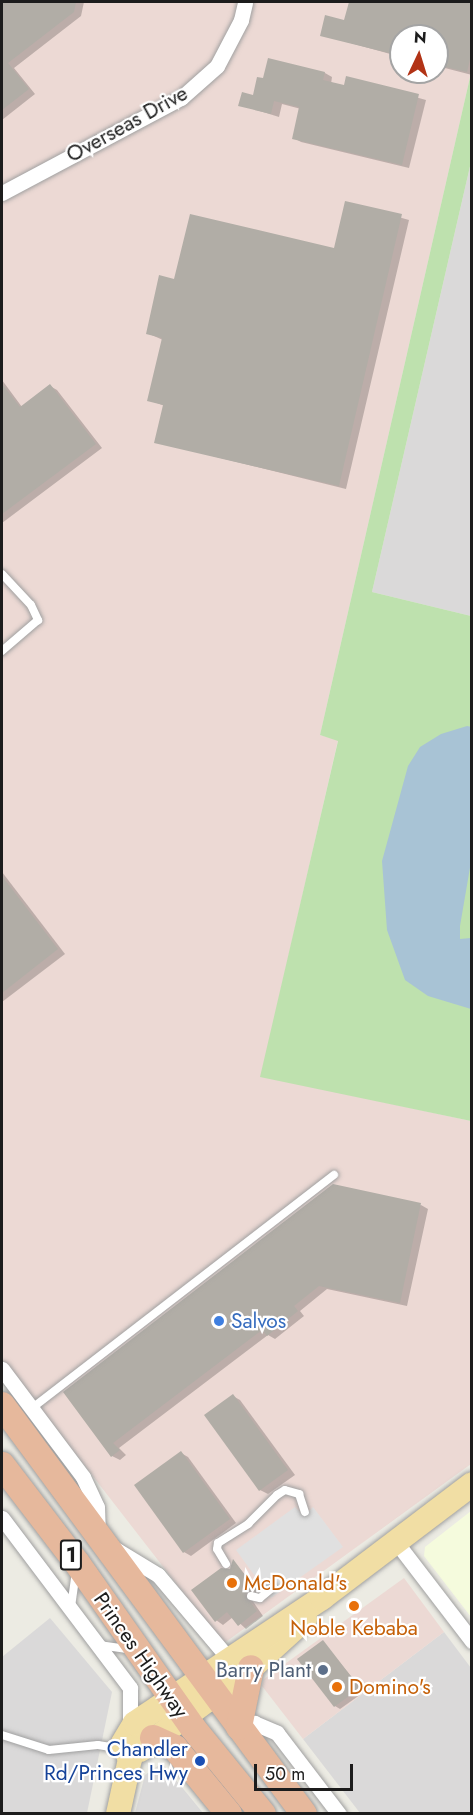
<!DOCTYPE html>
<html>
<head>
<meta charset="utf-8">
<style>
	body { margin:0 }
	#map { position:relative; width:473px; height:1815px; overflow:hidden; background:#ecebe3; font-family:Jost,sans-serif }
	div>[style] { position:absolute }
	[style*='--x'] { left:calc(var(--x)*1px); top:calc(var(--y)*1px); width:calc(var(--w)*1px); rotate:calc(var(--a)*1deg) }
	.residential>* { inset:0; background:#dad9d9 }
	.commercial>* { inset:0; background:#ecd9d4 }
	.education>* { inset:0; background:#f5fbdd }
	.grass>* { inset:0; background:#bee1ae }
	.parking>* { inset:0; background:#e0e0e0 }
	.water>* { inset:0; background:#a8c3d5 }
	.shadow>* { inset:0; background:#0003 }
	.building>* { inset:0; background:#b1ada6 }
	.roads { filter:drop-shadow(0 0 2px #a0a0a0) drop-shadow(0 0 2px #a0a0a0) }
	.service>* { height:8px; margin:-4px; padding:0 4px; transform-origin:4px; border-radius:4px; background:#fff }
	.minor>* { height:15px; margin:-7.5px; padding:0 7.5px; transform-origin:7.5px; border-radius:7.5px; background:#fff }
	.primary>* { height:24px; margin:-12px; padding:0 12px; transform-origin:12px; border-radius:12px; background:#f1dea4 }
	.trunk>* { height:26px; margin:-13px; padding:0 13px; transform-origin:13px; border-radius:13px; background:#e6b89c }
	.dots>* { width:16px; height:16px; translate:-50% -50%; box-sizing:border-box; border:3px solid #fff; border-radius:50% }
	span { translate:-50% -50%; white-space:nowrap; text-align:center; line-height:1.15; -webkit-text-stroke:4.5px #fff; paint-order:stroke }
	.shield-label span { padding:2px 4px; background:#fff; border:2px solid; border-radius:4px; -webkit-text-stroke-width:0 }
	.shield-label { font-size:20px; color:#1c1c1c; font-weight:700 }
	.street-label { font-size:21px; color:#1c1c1c }
	.shop-label { font-size:21px; color:#366cbe }
	.left { translate:0 -50%; text-align:left }
	.food-label { font-size:21px; color:#c56008 }
	.service-label { font-size:21px; color:#4e5e75 }
	.right { translate:-100% -50%; text-align:right }
	.transit-label { font-size:21px; color:#164399 }
	.frame { position:absolute; inset:0; border:3px solid #1c1c1c; pointer-events:none }
	.north { position:absolute; left:389px; top:24px; width:60px; height:60px; box-sizing:border-box; background:#fff; border:2px solid #a4a4a4; border-radius:50%; rotate:4deg; font-size:16px; font-weight:700; line-height:24px; text-align:center; color:#1c1c1c }
	.north::after { content:''; display:block; margin:auto; width:21px; height:27px; background:#b23316; clip-path:polygon(50% 0,100% 100%,50% 72%,0 100%) }
	.scale { position:absolute; left:254px; top:1764px; width:99px; height:27px; box-sizing:border-box; border:3px solid #1c1c1c; border-top:0; padding-left:8px; font-size:18px; line-height:21px; white-space:nowrap; color:#1c1c1c; -webkit-text-stroke:4px #fff; paint-order:stroke }
</style>
</head>
<body>
<div id="map">
	<div class="residential">
		<div style="clip-path:polygon(471px 162px,471px 616px,372px 592px)"></div>
		<div style="clip-path:polygon(50px 1618px,112px 1692px,87px 1813px,2px 1814px,2px 1657px)"></div>
		<div style="clip-path:polygon(444px 1632px,471px 1668px,471px 1813px,360px 1813px,303px 1739px)"></div>
		<div style="clip-path:polygon(162px 1763px,203px 1813px,135px 1813px,145px 1775px)"></div>
	</div>
	<div class="commercial">
		<div style="clip-path:polygon(evenodd,2px 2px,471px 2px,471px 73px,320px 735px,338px 740px,261px 1076px,471px 1121px,471px 1464px,223px 1644px,2px 1359px,2px 2px,401px 36px,437px 36px,437px 72px,401px 72px,401px 36px)"></div>
		<div style="clip-path:polygon(404px 1578px,444px 1632px,303px 1739px,262px 1686px,264px 1679px)"></div>
	</div>
	<div class="education">
		<div style="clip-path:polygon(471px 1511px,471px 1617px,424px 1556px,425px 1547px)"></div>
	</div>
	<div class="grass">
		<div style="clip-path:polygon(471px 73px,471px 162px,372px 592px,471px 616px,471px 1121px,260px 1077px,338px 741px,320px 735px)"></div>
	</div>
	<div class="parking">
		<div style="clip-path:polygon(295px 1507px,304px 1516px,313px 1507px,343px 1547px,271px 1598px,236px 1550px)"></div>
	</div>
	<div class="water">
		<div style="clip-path:polygon(467px 726px,472px 727px,472px 856px,460px 926px,460px 939px,471px 938px,471px 1009px,428px 996px,405px 980px,387px 930px,382px 861px,408px 766px,420px 747px,441px 734px)"></div>
	</div>
	<div class="shadow">
		<div style="clip-path:polygon(2px 2px,84px 2px,81px 16px,14px 68px,35px 94px,2px 120px)"></div>
		<div style="clip-path:polygon(351px 2px,472px 2px,472px 75px,437px 66px,437px 36px,401px 36px,401px 57px,322px 35px,345px 22px)"></div>
		<div style="clip-path:polygon(269px 60px,325px 73px,332px 77px,331px 84px,345px 87px,348px 78px,426px 100px,409px 168px,301px 142px,294px 138px,301px 109px,282px 104px,279px 117px,240px 105px,254px 96px,264px 80px)"></div>
		<div style="clip-path:polygon(346px 202px,409px 220px,346px 489px,156px 442px,165px 406px,149px 400px,163px 340px,147px 333px,175px 281px,335px 250px)"></div>
		<div style="clip-path:polygon(2px 380px,22px 407px,50px 386px,57px 390px,102px 448px,2px 523px)"></div>
		<div style="clip-path:polygon(2px 872px,65px 954px,2px 1002px)"></div>
		<div style="clip-path:polygon(421px 1205px,428px 1209px,407px 1306px,327px 1289px,300px 1311px,304px 1316px,275px 1339px,268px 1335px,119px 1448px,126px 1455px,120px 1460px,112px 1456px,65px 1392px)"></div>
		<div style="clip-path:polygon(233px 1396px,240px 1400px,295px 1475px,268px 1494px,260px 1490px,206px 1415px)"></div>
		<div style="clip-path:polygon(181px 1453px,188px 1457px,236px 1523px,191px 1556px,184px 1552px)"></div>
		<div style="clip-path:polygon(234px 1562px,262px 1594px,256px 1594px,252px 1600px,263px 1616px,246px 1629px,233px 1617px,223px 1625px,216px 1620px)"></div>
		<div style="clip-path:polygon(323px 1642px,364px 1692px,340px 1709px,335px 1706px)"></div>
	</div>
	<div class="building">
		<div style="clip-path:polygon(2px 2px,76px 2px,74px 12px,8px 63px,29px 89px,2px 110px)"></div>
		<div style="clip-path:polygon(349px 2px,471px 2px,471px 55px,467px 72px,437px 65px,437px 36px,401px 36px,401px 56px,320px 36px,325px 15px,344px 20px)"></div>
		<div style="clip-path:polygon(268px 58px,325px 72px,323px 80px,344px 85px,346px 76px,419px 94px,402px 165px,292px 139px,299px 107px,274px 101px,271px 114px,238px 106px,242px 92px,253px 95px,257px 77px,263px 78px)"></div>
		<div style="clip-path:polygon(345px 201px,402px 214px,339px 486px,154px 443px,163px 405px,147px 401px,162px 338px,146px 334px,159px 275px,174px 279px,190px 214px,334px 248px)"></div>
		<div style="clip-path:polygon(2px 384px,20px 407px,50px 384px,96px 444px,2px 514px)"></div>
		<div style="clip-path:polygon(2px 876px,58px 949px,2px 993px)"></div>
		<div style="clip-path:polygon(333px 1184px,421px 1203px,400px 1303px,319px 1286px,294px 1306px,298px 1311px,267px 1336px,262px 1330px,113px 1443px,120px 1450px,111px 1457px,63px 1392px)"></div>
		<div style="clip-path:polygon(233px 1394px,288px 1470px,259px 1491px,204px 1415px)"></div>
		<div style="clip-path:polygon(181px 1451px,230px 1519px,183px 1553px,134px 1485px)"></div>
		<div style="clip-path:polygon(233px 1559px,257px 1591px,249px 1591px,245px 1595px,257px 1611px,238px 1626px,227px 1612px,215px 1622px,191px 1590px,221px 1568px,230px 1569px)"></div>
		<div style="clip-path:polygon(323px 1640px,360px 1688px,334px 1707px,297px 1659px)"></div>
	</div>
	<div class="roads">
		<div class="service">
			<div style="--x:2;--y:574;--w:42;--a:46.9"></div>
			<div style="--x:31;--y:605;--w:17;--a:65"></div>
			<div style="--x:38;--y:620;--w:48;--a:139.3"></div>
			<div style="--x:31;--y:1409;--w:383;--a:-37.7"></div>
			<div style="--x:226;--y:1564;--w:17;--a:-121"></div>
			<div style="--x:217;--y:1549;--w:6;--a:-81"></div>
			<div style="--x:218;--y:1543;--w:36;--a:-32"></div>
			<div style="--x:248;--y:1524;--w:41;--a:-45"></div>
			<div style="--x:277;--y:1495;--w:9;--a:-32"></div>
			<div style="--x:285;--y:1490;--w:15;--a:16"></div>
			<div style="--x:299;--y:1494;--w:19;--a:72"></div>
			<div style="--x:251;--y:1596;--w:9;--a:13"></div>
			<div style="--x:260;--y:1598;--w:17;--a:-40"></div>
			<div style="--x:71;--y:1607;--w:36;--a:-82"></div>
			<div style="--x:99;--y:1645;--w:30;--a:8"></div>
			<div style="--x:2;--y:1735;--w:49;--a:17.7"></div>
			<div style="--x:49;--y:1750;--w:49;--a:-5.8"></div>
			<div style="--x:98;--y:1745;--w:24;--a:9"></div>
		</div>
		<div class="minor">
			<div style="--x:2;--y:193;--w:203;--a:-28"></div>
			<div style="--x:181;--y:98;--w:48;--a:-41.6"></div>
			<div style="--x:217;--y:66;--w:52;--a:-62.4"></div>
			<div style="--x:241;--y:20;--w:18;--a:-77"></div>
			<div style="--x:2;--y:1369;--w:135;--a:53.1"></div>
			<div style="--x:83;--y:1477;--w:33;--a:65"></div>
			<div style="--x:97;--y:1507;--w:24;--a:88"></div>
			<div style="--x:2;--y:1518;--w:213;--a:53"></div>
			<div style="--x:130;--y:1688;--w:39;--a:90"></div>
			<div style="--x:396;--y:1542;--w:125;--a:52.5"></div>
			<div style="--x:115;--y:1549;--w:50;--a:31.2"></div>
			<div style="--x:158;--y:1575;--w:110;--a:49.8"></div>
			<div style="--x:239;--y:1727;--w:16;--a:-15"></div>
			<div style="--x:254;--y:1723;--w:25;--a:23"></div>
			<div style="--x:277;--y:1733;--w:102;--a:52.6"></div>
		</div>
		<div class="primary">
			<div style="--x:140;--y:1750;--w:138;--a:-36.5"></div>
			<div style="--x:251;--y:1668;--w:73;--a:-42.2"></div>
			<div style="--x:118;--y:1814;--w:56;--a:-77.7"></div>
			<div style="--x:130;--y:1759;--w:17;--a:-114"></div>
			<div style="--x:123;--y:1743;--w:23;--a:-59"></div>
			<div style="--x:135;--y:1723;--w:225;--a:-33.8"></div>
			<div style="--x:322;--y:1598;--w:188;--a:-37.2"></div>
		</div>
		<div class="trunk">
			<div style="--x:2;--y:1405;--w:508;--a:53.56"></div>
			<div style="--x:2;--y:1465;--w:123;--a:52.6"></div>
			<div style="--x:77;--y:1563;--w:202;--a:54.9"></div>
			<div style="--x:193;--y:1728;--w:111;--a:50.9"></div>
			<div style="--x:239;--y:1727;--w:60;--a:-78.5"></div>
			<div style="--x:153;--y:1738;--w:24;--a:24"></div>
			<div style="--x:175;--y:1748;--w:85;--a:50.7"></div>
		</div>
	</div>
	<div class="dots">
		<div style="left:219px;top:1321px;background:#3f7fe0"></div>
		<div style="left:232px;top:1583px;background:#e8710a"></div>
		<div style="left:354px;top:1606px;background:#e8710a"></div>
		<div style="left:323px;top:1670px;background:#5c6f8a"></div>
		<div style="left:337px;top:1687px;background:#e8710a"></div>
		<div style="left:200px;top:1761px;background:#1a4fb4"></div>
	</div>
	<div class="shield-label">
		<span style="left:71px;top:1555px">1</span>
	</div>
	<div class="street-label">
		<span style="left:127px;top:124px;rotate:-29deg">Overseas Drive</span>
		<span style="left:141px;top:1655px;rotate:55deg">Princes Highway</span>
	</div>
	<div class="shop-label">
		<span class="left" style="left:231px;top:1321px">Salvos</span>
	</div>
	<div class="food-label">
		<span class="left" style="left:244px;top:1583px">McDonald's</span>
		<span style="left:354px;top:1628px">Noble Kebaba</span>
		<span class="left" style="left:349px;top:1687px">Domino's</span>
	</div>
	<div class="service-label">
		<span class="right" style="left:311px;top:1670px">Barry Plant</span>
	</div>
	<div class="transit-label">
		<span class="right" style="left:188px;top:1761px">Chandler<br>Rd/Princes Hwy</span>
	</div>
	<div class="frame"></div>
	<div class="north">N</div>
	<div class="scale">50 m</div>
</div>
</body>
</html>
